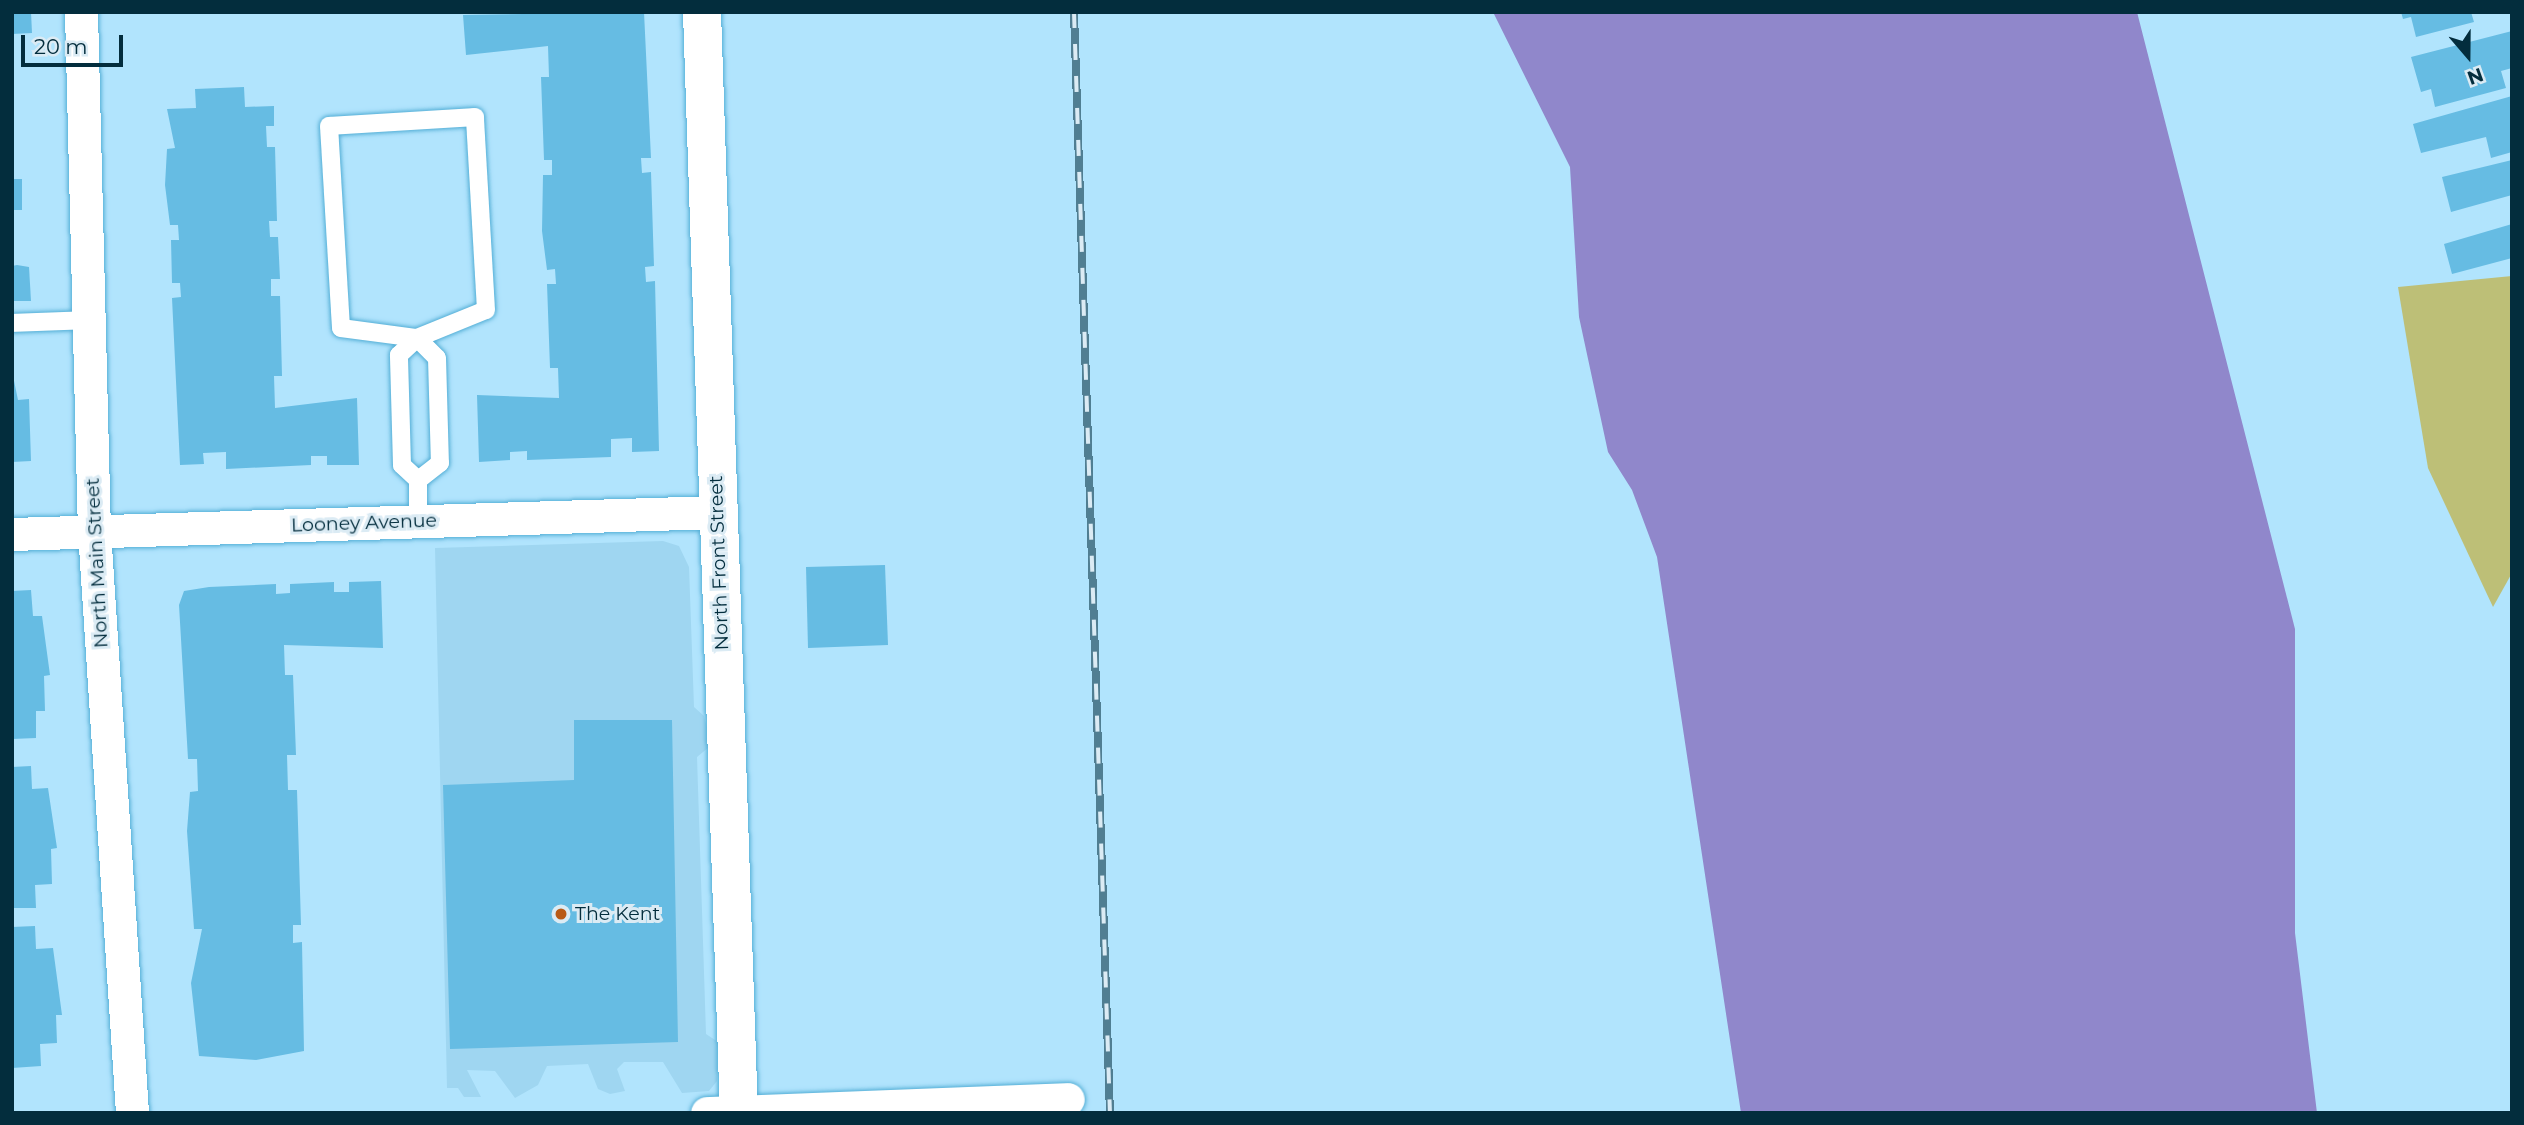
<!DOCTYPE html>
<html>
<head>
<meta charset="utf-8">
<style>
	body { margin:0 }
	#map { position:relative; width:2524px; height:1125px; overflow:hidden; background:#b1e4fd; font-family:Montserrat,sans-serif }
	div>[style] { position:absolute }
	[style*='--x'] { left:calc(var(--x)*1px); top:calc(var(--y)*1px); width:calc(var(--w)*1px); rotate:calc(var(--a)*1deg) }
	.built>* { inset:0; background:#9fd6f1 }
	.green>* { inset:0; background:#bdbf77 }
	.water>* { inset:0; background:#9087cb }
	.building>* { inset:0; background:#66bce3 }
	.roads { filter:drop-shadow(0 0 2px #53aed6) drop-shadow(0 0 2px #53aed6) }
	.service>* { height:18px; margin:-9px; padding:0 9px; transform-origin:9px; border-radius:9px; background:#fff }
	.minor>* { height:33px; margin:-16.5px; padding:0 16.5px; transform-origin:16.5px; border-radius:16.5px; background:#fff }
	.tertiary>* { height:38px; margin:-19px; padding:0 19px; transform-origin:19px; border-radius:19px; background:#fff }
	.rail>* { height:8px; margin-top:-4px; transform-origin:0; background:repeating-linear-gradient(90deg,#dbebf4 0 16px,#507e92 0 32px); box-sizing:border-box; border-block:2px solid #507e92 }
	.dots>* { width:19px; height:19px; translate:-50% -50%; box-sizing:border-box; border:4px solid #dbebf4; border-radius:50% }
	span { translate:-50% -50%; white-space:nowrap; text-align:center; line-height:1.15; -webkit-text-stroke:6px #dbebf4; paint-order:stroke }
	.street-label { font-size:19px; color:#032d3d }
	.poi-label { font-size:19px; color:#032d3d }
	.left { translate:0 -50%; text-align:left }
	.frame { position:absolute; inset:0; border:14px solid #032d3d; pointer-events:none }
	.north { position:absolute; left:2433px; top:21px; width:70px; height:70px; -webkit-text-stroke:5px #dbebf4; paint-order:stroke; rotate:160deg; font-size:19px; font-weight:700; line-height:28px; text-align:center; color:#032d3d }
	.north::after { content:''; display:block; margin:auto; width:24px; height:32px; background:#032d3d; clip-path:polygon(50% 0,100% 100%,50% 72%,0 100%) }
	.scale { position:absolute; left:21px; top:35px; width:102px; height:32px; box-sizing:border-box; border:4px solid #032d3d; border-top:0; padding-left:9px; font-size:21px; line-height:24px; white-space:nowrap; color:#032d3d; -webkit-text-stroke:5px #dbebf4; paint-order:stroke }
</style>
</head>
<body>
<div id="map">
	<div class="built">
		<div style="clip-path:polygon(663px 541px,679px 546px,689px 567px,694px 707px,704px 716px,709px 735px,709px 747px,697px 757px,706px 1034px,718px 1042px,717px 1081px,709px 1091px,682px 1093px,663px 1062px,624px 1062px,617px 1069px,625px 1091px,610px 1094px,598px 1089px,588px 1064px,547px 1066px,538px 1085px,515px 1098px,495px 1071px,467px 1070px,481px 1097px,464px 1097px,458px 1088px,447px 1088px,435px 548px)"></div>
	</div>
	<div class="green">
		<div style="clip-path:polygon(2512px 276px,2512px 573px,2493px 607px,2428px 468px,2398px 287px)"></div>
	</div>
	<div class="water">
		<div style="clip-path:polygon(1493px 12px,2137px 12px,2295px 629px,2295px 933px,2317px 1113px,1741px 1113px,1657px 557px,1632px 490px,1608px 452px,1579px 317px,1570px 167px)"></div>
	</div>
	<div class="building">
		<div style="clip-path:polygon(12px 12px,31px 12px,32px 33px,12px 34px)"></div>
		<div style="clip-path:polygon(644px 12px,651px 158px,641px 158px,642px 173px,651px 172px,654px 266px,645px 267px,646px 282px,655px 281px,659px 451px,632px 452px,632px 438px,611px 439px,611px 457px,527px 460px,527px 451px,510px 452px,510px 460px,479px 462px,477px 395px,559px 398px,558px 368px,550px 368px,547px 284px,556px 284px,555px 269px,547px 270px,542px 231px,543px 175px,552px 175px,552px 160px,544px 160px,541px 77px,549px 77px,548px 46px,466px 55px,463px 15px)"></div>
		<div style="clip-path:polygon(2401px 12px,2471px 12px,2474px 22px,2416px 37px,2411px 17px,2403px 19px)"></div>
		<div style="clip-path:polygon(2512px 31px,2512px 68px,2501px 71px,2506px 88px,2435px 107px,2431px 89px,2421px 92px,2411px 57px)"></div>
		<div style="clip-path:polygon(244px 87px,245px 107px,274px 106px,274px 126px,266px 126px,267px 147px,275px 147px,277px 221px,269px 221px,270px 237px,278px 237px,280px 279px,271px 279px,271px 296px,280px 296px,282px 376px,274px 376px,275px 408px,357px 398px,359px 465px,327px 465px,327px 456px,311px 456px,311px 465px,226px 469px,226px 452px,203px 453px,204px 464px,180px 465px,172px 298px,181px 297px,180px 283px,172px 283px,171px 240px,179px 240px,178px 225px,170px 225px,165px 185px,167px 149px,175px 148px,167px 109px,196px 108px,195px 89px)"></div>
		<div style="clip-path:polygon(2512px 96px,2512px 152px,2491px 158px,2486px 137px,2421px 153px,2413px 124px)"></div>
		<div style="clip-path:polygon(2512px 160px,2512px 195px,2451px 212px,2442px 177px)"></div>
		<div style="clip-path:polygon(12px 179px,22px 179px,22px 210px,12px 210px)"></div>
		<div style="clip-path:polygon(2512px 224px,2512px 258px,2452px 274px,2444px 244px)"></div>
		<div style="clip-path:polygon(17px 265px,29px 267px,31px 301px,12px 301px,12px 266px)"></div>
		<div style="clip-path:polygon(12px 371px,18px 400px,29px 399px,31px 461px,12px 462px)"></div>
		<div style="clip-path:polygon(885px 565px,888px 645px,808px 648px,806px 567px)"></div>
		<div style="clip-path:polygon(381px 581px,383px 648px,284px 645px,285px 675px,293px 675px,296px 755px,287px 755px,288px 790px,297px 790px,301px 925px,293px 925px,293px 943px,302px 942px,304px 1051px,256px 1060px,199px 1056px,191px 983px,202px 929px,194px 929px,187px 831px,190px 792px,198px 791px,197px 759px,188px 759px,179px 605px,184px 591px,209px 587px,276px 584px,276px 594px,290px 593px,290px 584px,334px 582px,334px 592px,349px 592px,349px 582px)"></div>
		<div style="clip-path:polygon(31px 590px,33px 616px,42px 616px,50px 675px,44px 676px,45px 711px,36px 711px,36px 738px,12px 739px,12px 591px)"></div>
		<div style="clip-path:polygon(574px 720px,672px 720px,678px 1042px,450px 1049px,443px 785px,574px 780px)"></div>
		<div style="clip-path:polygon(31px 766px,32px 789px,48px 788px,57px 848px,51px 849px,52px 884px,35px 885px,36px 908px,12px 908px,12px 767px)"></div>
		<div style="clip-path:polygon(35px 926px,36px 949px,53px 948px,62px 1015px,56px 1015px,57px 1043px,40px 1044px,41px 1066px,12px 1068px,12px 927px)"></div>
	</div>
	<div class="roads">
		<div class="service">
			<div style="--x:12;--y:323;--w:77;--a:-2.2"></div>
			<div style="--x:418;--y:522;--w:42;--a:-90"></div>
			<div style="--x:418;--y:480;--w:22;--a:-137"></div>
			<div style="--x:402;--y:465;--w:110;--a:-91.6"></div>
			<div style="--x:399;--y:355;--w:25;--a:-43"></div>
			<div style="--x:417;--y:338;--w:74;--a:-22.1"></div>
			<div style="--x:486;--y:310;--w:193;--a:-93.3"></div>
			<div style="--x:475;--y:117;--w:146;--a:176.5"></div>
			<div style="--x:329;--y:126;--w:202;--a:86.6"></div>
			<div style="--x:341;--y:328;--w:77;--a:7.5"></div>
			<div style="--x:417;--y:338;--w:28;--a:45"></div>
			<div style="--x:437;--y:358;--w:105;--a:88.4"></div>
			<div style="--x:440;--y:463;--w:28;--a:142"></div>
		</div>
		<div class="minor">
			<div style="--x:81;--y:12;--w:519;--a:88.57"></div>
			<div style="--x:94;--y:531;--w:583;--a:86.26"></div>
			<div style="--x:12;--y:534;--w:705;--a:-1.79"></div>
			<div style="--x:707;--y:1113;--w:361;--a:-2.2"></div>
		</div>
		<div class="tertiary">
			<div style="--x:702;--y:12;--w:1102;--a:88.08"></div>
		</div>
	</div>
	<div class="rail">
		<div style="--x:1074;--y:12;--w:1102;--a:88.13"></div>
	</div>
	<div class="dots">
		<div style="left:561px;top:914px;background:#b95a15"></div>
	</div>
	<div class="street-label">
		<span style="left:364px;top:523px;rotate:-2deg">Looney Avenue</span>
		<span style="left:97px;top:563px;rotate:-93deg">North Main Street</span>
		<span style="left:719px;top:563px;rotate:-92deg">North Front Street</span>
	</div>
	<div class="poi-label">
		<span class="left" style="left:575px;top:914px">The Kent</span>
	</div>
	<div class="frame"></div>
	<div class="north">N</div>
	<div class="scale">20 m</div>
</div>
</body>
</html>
